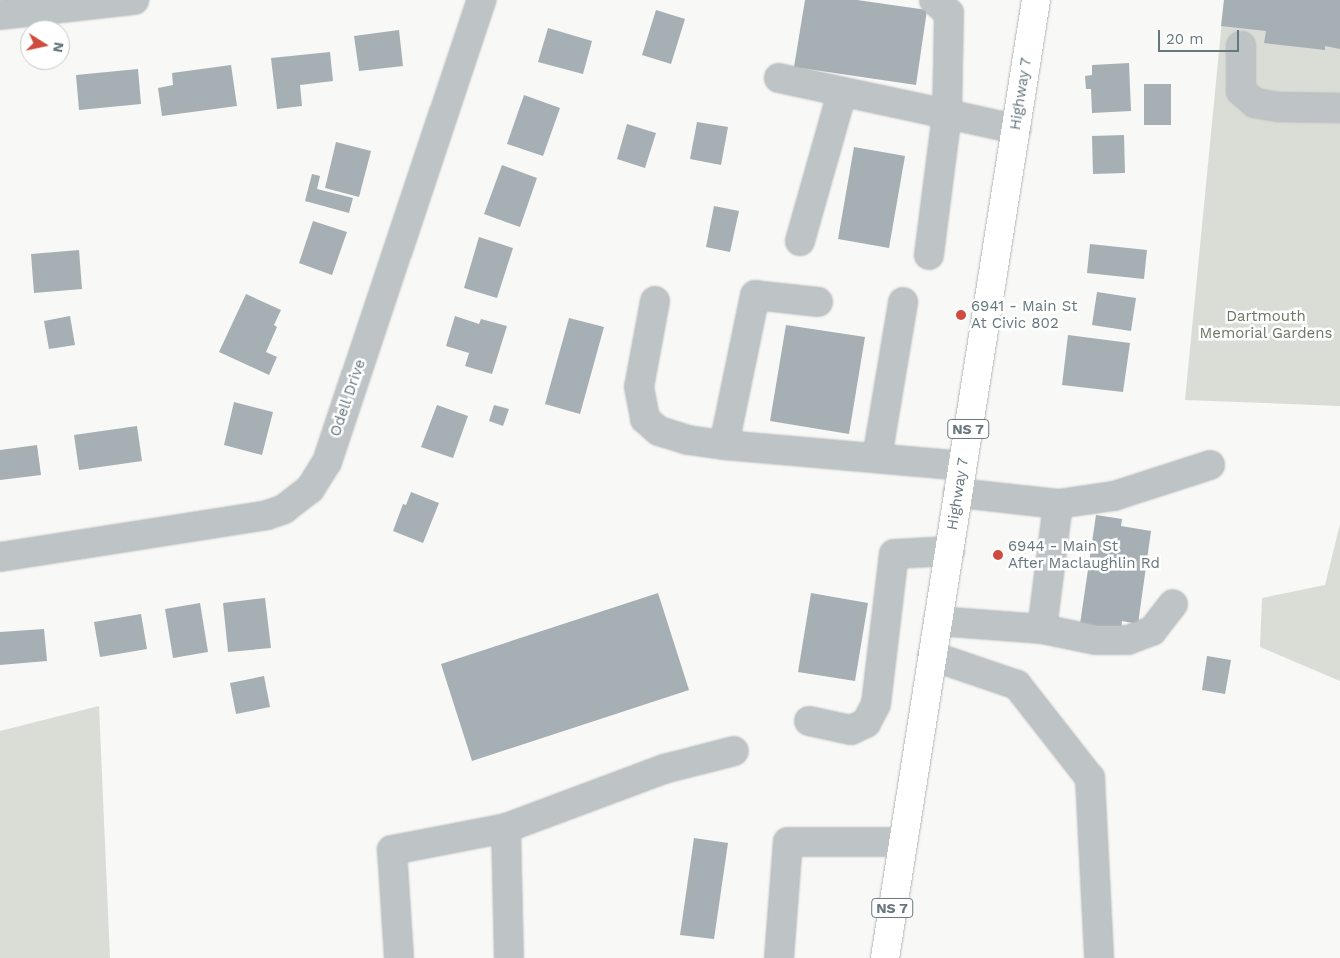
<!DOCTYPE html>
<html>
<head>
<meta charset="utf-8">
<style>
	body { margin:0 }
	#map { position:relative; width:1340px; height:958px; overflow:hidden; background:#f8f8f6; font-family:"Work Sans",sans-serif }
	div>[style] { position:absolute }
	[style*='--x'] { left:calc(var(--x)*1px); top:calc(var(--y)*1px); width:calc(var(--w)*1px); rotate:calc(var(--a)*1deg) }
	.green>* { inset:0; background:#d9ddd6 }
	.building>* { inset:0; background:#a6afb3 }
	.roads { filter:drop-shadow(0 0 1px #b2b7ba) drop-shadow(0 0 1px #b2b7ba) }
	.minor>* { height:28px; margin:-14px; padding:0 14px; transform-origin:14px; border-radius:14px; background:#bec3c5 }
	.major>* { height:28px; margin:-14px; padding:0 14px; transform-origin:14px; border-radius:14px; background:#fff }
	.dots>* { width:14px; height:14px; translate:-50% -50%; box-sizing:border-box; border:2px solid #fff; border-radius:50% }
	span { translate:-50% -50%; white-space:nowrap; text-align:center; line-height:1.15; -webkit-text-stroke:5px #fff; paint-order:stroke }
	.shield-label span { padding:1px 4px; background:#fff; border:1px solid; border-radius:4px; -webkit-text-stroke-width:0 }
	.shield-label { font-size:14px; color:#66777e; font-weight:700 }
	.street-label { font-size:15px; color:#66777e }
	.poi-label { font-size:15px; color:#66777e }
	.left { translate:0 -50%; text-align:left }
	.park-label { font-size:15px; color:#6b7765 }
	.north { position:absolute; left:20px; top:20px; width:50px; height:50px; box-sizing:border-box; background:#fff; border:1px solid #c2c9cb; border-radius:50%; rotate:100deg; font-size:14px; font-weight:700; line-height:20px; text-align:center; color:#66777e }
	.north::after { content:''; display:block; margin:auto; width:18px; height:22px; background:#cf4b3f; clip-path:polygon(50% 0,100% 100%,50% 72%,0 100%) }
	.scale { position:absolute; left:1158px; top:30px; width:81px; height:22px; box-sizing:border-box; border:2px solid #66777e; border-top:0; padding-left:6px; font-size:15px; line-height:18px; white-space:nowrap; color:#66777e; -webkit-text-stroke:4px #fff; paint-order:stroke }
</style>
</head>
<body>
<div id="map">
	<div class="green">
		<div style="clip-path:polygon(1224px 0,1340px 0,1340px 406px,1185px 400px)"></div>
		<div style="clip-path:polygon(1340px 524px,1340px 681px,1260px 647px,1262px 598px,1325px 585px)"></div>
		<div style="clip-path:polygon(99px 706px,110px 958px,0 958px,0 731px)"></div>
	</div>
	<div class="building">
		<div style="clip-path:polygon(805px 0,857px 0,927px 10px,916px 85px,794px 67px)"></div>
		<div style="clip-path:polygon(1224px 0,1340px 0,1340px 49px,1325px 46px,1325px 50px,1264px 43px,1266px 31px,1221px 26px)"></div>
		<div style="clip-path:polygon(656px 10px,685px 19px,671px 64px,642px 55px)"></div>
		<div style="clip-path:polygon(548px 28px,592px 41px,583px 74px,538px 62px)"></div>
		<div style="clip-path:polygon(399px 30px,403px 66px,359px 71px,354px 36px)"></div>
		<div style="clip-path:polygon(330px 52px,333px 81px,300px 85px,302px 106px,277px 109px,271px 58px)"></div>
		<div style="clip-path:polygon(1129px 63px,1131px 111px,1092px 113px,1091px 89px,1086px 89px,1085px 76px,1092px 75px,1092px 65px)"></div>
		<div style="clip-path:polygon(231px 65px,237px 106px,162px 116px,158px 88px,173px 85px,172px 73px)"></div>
		<div style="clip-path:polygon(138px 69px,141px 104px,79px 110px,76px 75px)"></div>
		<div style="clip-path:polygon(1144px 84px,1171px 84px,1171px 125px,1144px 125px)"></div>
		<div style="clip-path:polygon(524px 95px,560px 108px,543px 156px,507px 144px)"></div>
		<div style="clip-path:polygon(697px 122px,728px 127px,721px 165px,690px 159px)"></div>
		<div style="clip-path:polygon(627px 124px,656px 133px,645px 168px,617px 159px)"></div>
		<div style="clip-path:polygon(1124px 135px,1125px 173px,1093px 174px,1092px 136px)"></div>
		<div style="clip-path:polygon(336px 142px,371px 151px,359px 197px,325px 188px)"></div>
		<div style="clip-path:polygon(854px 147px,905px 156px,889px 248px,838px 239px)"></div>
		<div style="clip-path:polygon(502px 165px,537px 178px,520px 227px,484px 214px)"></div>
		<div style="clip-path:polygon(312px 174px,320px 176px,317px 189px,353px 198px,349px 213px,305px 201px)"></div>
		<div style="clip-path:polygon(714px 206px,739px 211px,730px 252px,706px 247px)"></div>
		<div style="clip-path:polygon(313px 221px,347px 232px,332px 275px,299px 263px)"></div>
		<div style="clip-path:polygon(479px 237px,513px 248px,497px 298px,464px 288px)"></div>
		<div style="clip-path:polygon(1090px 244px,1147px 250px,1144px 279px,1087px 273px)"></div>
		<div style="clip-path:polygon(79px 250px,82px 289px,34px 293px,31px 254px)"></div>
		<div style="clip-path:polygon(1097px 292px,1136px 298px,1131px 331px,1092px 325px)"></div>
		<div style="clip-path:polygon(246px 294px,281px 310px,274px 325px,277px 327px,266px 352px,277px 357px,269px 375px,219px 352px)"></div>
		<div style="clip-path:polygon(70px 316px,75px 345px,49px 349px,44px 321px)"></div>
		<div style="clip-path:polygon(455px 316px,479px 324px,481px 319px,507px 326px,492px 374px,465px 366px,469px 353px,446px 346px)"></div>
		<div style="clip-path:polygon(569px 318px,604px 327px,580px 414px,545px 404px)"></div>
		<div style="clip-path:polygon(786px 325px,865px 337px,849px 434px,770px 421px)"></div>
		<div style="clip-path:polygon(1068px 335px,1130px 343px,1123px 392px,1062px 385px)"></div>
		<div style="clip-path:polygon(234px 402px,273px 412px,262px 455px,224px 445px)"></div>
		<div style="clip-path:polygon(437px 405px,468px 416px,453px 458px,421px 447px)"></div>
		<div style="clip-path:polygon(494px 405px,509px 409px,503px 426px,489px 421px)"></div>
		<div style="clip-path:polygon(137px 426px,142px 461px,79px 470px,74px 435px)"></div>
		<div style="clip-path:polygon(37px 445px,41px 475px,0 480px,0 450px)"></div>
		<div style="clip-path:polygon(411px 492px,439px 503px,423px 543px,393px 531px,403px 504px,406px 505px)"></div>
		<div style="clip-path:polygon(1096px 515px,1122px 519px,1121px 526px,1151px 531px,1138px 624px,1122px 621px,1121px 630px,1080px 624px)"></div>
		<div style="clip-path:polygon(658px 593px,689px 690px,472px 761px,441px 664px)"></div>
		<div style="clip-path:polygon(811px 593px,868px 603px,855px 681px,798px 672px)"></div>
		<div style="clip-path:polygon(265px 598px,271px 648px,228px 652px,223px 603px)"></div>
		<div style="clip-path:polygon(200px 603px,208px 652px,173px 658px,165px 609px)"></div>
		<div style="clip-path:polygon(141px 614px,147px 649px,100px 657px,94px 622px)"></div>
		<div style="clip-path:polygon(44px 629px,47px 661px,0 665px,0 632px)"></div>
		<div style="clip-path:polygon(1207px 656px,1231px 660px,1225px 694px,1202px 690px)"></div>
		<div style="clip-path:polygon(264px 676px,270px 707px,236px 714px,230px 683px)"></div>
		<div style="clip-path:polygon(694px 838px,728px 843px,714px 939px,680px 935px)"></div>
	</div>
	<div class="roads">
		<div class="minor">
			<div style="--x:934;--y:0;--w:20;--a:41"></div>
			<div style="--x:949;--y:13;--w:101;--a:91.1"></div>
			<div style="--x:947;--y:114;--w:71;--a:12.3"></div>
			<div style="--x:0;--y:15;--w:135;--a:-6.4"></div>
			<div style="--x:1241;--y:46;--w:45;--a:90"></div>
			<div style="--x:1241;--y:91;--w:18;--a:41"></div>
			<div style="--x:1255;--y:103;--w:23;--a:10"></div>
			<div style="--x:1278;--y:107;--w:62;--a:0.9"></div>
			<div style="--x:779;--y:78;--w:172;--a:12.1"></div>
			<div style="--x:947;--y:114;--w:142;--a:97.3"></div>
			<div style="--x:800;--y:241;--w:154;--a:-74.2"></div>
			<div style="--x:655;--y:301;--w:87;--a:100.5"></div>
			<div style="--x:639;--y:387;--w:33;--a:79"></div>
			<div style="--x:645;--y:419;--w:18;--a:41"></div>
			<div style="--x:659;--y:431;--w:30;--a:17"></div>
			<div style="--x:688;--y:440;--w:36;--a:8"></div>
			<div style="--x:818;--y:302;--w:63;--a:-173.7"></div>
			<div style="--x:755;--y:295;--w:153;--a:101.7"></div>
			<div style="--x:724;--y:445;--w:239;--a:5"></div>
			<div style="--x:877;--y:458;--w:158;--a:-80.5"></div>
			<div style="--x:1058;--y:504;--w:57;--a:-8.1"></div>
			<div style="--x:1114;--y:496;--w:101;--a:-17.9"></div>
			<div style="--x:0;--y:557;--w:270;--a:-8.9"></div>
			<div style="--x:267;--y:515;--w:18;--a:-19"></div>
			<div style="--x:284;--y:509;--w:33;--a:-38"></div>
			<div style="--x:310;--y:489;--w:32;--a:-58"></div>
			<div style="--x:327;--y:462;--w:487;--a:-71.5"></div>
			<div style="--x:938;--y:621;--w:104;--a:4.4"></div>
			<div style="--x:1042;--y:629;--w:126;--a:-82.7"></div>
			<div style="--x:1058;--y:504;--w:101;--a:-173.7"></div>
			<div style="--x:1042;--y:629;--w:55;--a:11.5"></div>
			<div style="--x:1096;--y:640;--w:32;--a:0"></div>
			<div style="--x:1128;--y:640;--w:26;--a:-21"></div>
			<div style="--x:1152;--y:631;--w:34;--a:-52"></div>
			<div style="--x:932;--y:656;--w:90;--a:18.8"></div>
			<div style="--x:1017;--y:685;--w:118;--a:51.9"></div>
			<div style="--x:1090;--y:778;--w:180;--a:87.1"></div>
			<div style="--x:809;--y:721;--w:43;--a:12.1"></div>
			<div style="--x:851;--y:730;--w:17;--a:-25"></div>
			<div style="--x:866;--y:723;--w:21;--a:-62"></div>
			<div style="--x:876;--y:704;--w:151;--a:-83.2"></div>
			<div style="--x:894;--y:554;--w:56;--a:-3.1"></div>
			<div style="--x:506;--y:828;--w:169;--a:-20.5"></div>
			<div style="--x:664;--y:769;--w:72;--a:-14.4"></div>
			<div style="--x:399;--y:958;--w:108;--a:-93.7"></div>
			<div style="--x:392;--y:850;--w:116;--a:-10.9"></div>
			<div style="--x:506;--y:828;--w:130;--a:88.7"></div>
			<div style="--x:779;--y:958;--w:116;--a:-85.6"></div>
			<div style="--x:788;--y:842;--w:114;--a:0"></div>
		</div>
		<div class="major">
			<div style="--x:885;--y:958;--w:970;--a:-81.04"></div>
		</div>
	</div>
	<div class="dots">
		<div style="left:961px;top:315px;background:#cf4b3f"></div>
		<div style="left:998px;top:555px;background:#cf4b3f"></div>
	</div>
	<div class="shield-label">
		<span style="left:968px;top:429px">NS 7</span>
		<span style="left:892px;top:908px">NS 7</span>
	</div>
	<div class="street-label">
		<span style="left:1021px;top:94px;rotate:-81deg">Highway 7</span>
		<span style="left:348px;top:398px;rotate:-71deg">Odell Drive</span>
		<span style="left:958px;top:494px;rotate:-81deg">Highway 7</span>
	</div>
	<div class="poi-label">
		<span class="left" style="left:971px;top:315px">6941 - Main St<br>At Civic 802</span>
		<span class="left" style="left:1008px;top:555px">6944 - Main St<br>After Maclaughlin Rd</span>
	</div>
	<div class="park-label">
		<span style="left:1266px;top:325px">Dartmouth<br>Memorial Gardens</span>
	</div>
	<div class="north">N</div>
	<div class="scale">20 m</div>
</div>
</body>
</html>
